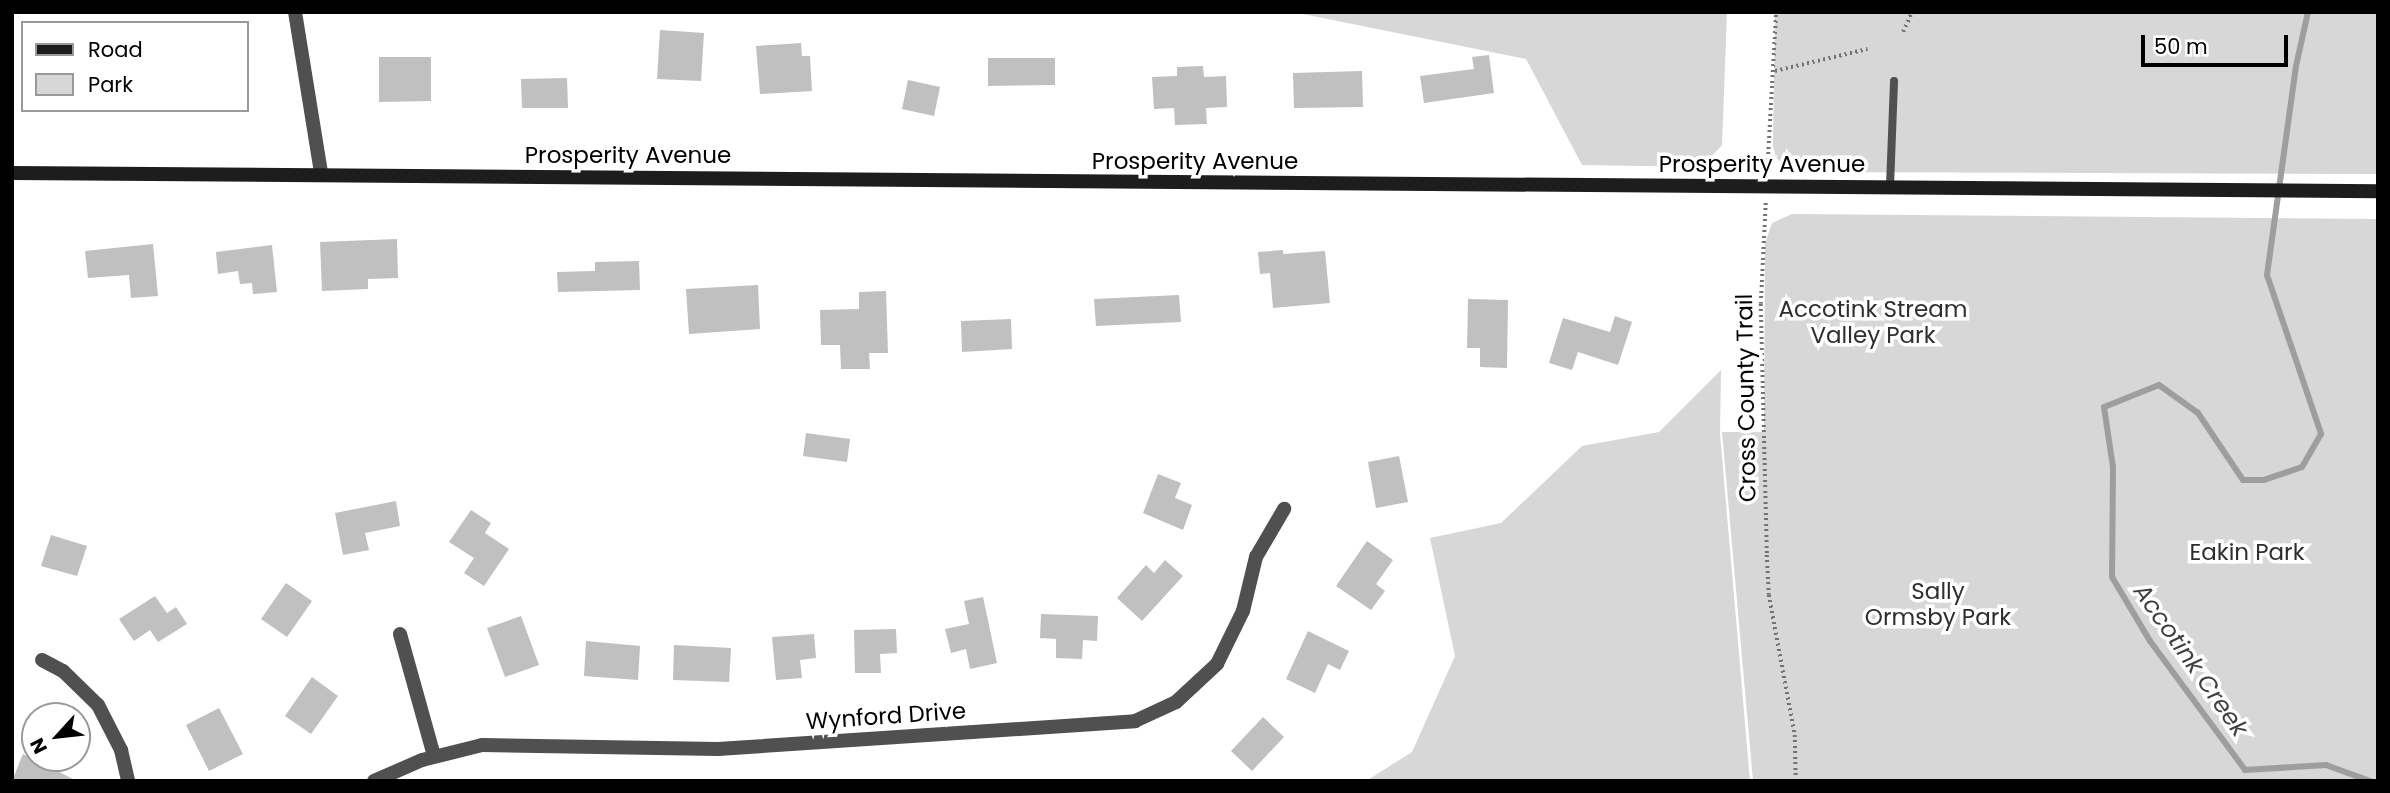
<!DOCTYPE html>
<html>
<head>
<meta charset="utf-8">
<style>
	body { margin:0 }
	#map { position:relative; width:2390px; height:793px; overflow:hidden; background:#fff; font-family:Poppins,sans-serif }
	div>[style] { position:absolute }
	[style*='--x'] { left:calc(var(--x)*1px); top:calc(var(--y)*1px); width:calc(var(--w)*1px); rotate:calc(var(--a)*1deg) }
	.green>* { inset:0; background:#d7d7d7 }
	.stream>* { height:6px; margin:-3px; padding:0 3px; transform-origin:3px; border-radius:3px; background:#9e9e9e }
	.building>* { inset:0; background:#c0c0c0 }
	.path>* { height:3.5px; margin-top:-1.75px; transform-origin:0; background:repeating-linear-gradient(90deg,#727272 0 2px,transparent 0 5.5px) }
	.service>* { height:8px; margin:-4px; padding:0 4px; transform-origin:4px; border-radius:4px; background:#505050 }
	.minor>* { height:14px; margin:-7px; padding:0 7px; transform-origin:7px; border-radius:7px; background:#505050 }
	.secondary>* { height:14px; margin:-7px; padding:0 7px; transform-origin:7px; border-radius:7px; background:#1d1d1d }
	span { translate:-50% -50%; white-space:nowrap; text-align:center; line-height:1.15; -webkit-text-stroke:7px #fff; paint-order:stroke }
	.street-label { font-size:23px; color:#000 }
	.park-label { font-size:23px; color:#2e2e2e }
	.water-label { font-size:24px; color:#3f3f3f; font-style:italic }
	.frame { position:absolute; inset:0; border:14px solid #000; pointer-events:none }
	.legend { position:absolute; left:21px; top:21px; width:228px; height:91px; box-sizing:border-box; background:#fff; border:2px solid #999; margin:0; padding:9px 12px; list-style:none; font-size:21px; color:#000 }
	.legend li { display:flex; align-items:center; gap:14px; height:35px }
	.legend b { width:35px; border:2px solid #999 }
	.north { position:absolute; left:21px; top:702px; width:70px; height:70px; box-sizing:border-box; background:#fff; border:2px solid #999; border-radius:50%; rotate:243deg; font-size:19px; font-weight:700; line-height:28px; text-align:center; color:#000 }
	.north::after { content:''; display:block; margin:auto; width:24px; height:32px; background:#000; clip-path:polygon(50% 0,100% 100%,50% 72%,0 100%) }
	.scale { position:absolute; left:2141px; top:35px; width:147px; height:32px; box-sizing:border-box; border:4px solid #000; border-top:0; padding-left:9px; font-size:21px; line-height:24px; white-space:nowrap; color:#000; -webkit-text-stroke:5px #fff; paint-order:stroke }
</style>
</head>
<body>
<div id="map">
	<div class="green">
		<div style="clip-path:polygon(1293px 12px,1727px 12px,1722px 145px,1702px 167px,1582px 165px,1526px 59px)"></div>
		<div style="clip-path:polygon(1775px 12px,2378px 12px,2378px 174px,1793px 172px,1776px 158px,1773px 146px)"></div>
		<div style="clip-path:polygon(1792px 214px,2378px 219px,2378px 781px,1753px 781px,1722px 432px,1764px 432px,1765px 243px,1772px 223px)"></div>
		<div style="clip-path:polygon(1721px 370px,1720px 434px,1750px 781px,1366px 781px,1412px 752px,1455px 656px,1430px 538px,1501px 523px,1582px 446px,1659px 432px)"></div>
	</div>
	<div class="stream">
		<div style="--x:2308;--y:12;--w:55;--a:102.5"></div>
		<div style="--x:2296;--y:66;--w:211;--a:97.9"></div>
		<div style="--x:2267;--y:275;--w:168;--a:71.2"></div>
		<div style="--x:2321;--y:434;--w:38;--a:120"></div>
		<div style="--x:2302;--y:467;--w:40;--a:161.1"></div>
		<div style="--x:2264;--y:480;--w:21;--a:180"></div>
		<div style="--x:2243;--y:480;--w:81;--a:-123.9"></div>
		<div style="--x:2198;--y:413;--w:48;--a:-144.3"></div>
		<div style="--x:2159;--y:385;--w:59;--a:158.2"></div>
		<div style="--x:2104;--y:407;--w:61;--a:81.5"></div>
		<div style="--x:2113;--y:467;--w:110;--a:90.5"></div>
		<div style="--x:2112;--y:577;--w:74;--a:59.3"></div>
		<div style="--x:2150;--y:641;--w:160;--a:53.6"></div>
		<div style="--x:2245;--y:770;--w:81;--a:-3.5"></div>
		<div style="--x:2326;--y:765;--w:47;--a:20"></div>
	</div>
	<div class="building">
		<div style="clip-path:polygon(660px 30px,704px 33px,701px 81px,657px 79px)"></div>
		<div style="clip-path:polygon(801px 43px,802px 56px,810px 56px,812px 91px,760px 94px,756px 46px)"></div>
		<div style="clip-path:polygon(1489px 55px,1494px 93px,1424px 103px,1420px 76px,1474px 69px,1472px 57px)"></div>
		<div style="clip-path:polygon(379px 57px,431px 57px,431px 101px,379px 102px)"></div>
		<div style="clip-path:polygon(988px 58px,1055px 58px,1055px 85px,988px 86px)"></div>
		<div style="clip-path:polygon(1203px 66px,1204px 77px,1226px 76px,1227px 107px,1206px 108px,1207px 124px,1175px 125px,1174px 108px,1154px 109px,1152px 77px,1177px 76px,1177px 67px)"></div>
		<div style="clip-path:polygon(1362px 71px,1363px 107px,1294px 108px,1293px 73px)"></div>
		<div style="clip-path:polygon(567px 78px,568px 108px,522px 108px,521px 79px)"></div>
		<div style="clip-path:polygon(908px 80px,940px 87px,934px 116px,902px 109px)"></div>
		<div style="clip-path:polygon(397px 239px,398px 278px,368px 279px,368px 289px,322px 291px,320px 242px)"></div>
		<div style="clip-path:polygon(153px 244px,158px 296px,131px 298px,129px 275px,88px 278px,85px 251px)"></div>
		<div style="clip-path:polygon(272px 245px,277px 292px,253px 294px,252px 283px,240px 284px,238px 271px,218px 274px,216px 252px)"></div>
		<div style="clip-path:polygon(1283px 250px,1283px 254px,1325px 251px,1330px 303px,1273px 308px,1270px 273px,1260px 274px,1258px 252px)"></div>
		<div style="clip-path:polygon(639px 261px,640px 290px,558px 292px,557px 272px,595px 271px,595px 262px)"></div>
		<div style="clip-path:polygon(758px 285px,760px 329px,689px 334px,686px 289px)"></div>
		<div style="clip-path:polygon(886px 291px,888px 353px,869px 353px,870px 369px,841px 369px,840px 345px,821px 345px,820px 310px,859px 309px,859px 292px)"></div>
		<div style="clip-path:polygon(1179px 295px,1181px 322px,1096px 326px,1094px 299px)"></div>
		<div style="clip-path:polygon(1468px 299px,1508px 300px,1507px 368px,1480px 367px,1480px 348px,1467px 348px)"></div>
		<div style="clip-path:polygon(1615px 316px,1632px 322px,1618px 365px,1578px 352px,1572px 370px,1549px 363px,1563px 318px,1610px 332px)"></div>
		<div style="clip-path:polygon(1011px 319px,1012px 349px,962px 352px,961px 321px)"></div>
		<div style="clip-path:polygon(806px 433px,850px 439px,847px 462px,803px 456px)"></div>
		<div style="clip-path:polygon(1399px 456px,1408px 502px,1376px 508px,1368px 462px)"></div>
		<div style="clip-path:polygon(1158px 474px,1181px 483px,1175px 498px,1192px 505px,1183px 530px,1143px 513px)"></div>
		<div style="clip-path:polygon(396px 501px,400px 526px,365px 533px,369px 550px,343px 555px,335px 513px)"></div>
		<div style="clip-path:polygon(471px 510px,491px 523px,485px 533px,509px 549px,484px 586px,464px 573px,474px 558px,449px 542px)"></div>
		<div style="clip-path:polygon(51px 535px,87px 546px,77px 576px,41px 566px)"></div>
		<div style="clip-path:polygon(1367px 541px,1393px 560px,1376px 584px,1385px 591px,1371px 610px,1336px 586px)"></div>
		<div style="clip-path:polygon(1165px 560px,1183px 576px,1142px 621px,1117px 598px,1146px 565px,1154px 573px)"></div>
		<div style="clip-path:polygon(286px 583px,312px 601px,287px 637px,261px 619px)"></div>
		<div style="clip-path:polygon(155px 596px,167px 613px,176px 607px,187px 624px,158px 642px,150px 630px,134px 641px,119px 619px)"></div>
		<div style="clip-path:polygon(983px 597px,997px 663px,970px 669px,966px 649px,951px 653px,945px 629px,969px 624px,964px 601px)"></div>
		<div style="clip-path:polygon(1041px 614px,1098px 616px,1097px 641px,1083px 640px,1082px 659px,1056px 658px,1056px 639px,1040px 638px)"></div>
		<div style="clip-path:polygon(521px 616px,539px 665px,505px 677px,487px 628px)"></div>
		<div style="clip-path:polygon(896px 629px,897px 653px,880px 654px,881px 673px,855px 673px,854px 630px)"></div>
		<div style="clip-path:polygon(1308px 631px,1349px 651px,1340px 670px,1328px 664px,1315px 693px,1286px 679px)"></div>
		<div style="clip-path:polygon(814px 634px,816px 658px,800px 660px,802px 678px,776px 680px,772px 637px)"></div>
		<div style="clip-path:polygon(586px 641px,640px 646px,638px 680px,584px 676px)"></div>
		<div style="clip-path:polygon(674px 645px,731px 648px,729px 682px,673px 680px)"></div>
		<div style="clip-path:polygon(312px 677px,338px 696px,311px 734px,285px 716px)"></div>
		<div style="clip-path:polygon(219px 708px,243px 754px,209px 771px,186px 725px)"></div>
		<div style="clip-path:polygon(1263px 717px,1284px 737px,1252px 771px,1231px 751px)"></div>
		<div style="clip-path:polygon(23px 754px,77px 781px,12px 781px)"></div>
	</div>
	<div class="path">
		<div style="--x:1903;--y:32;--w:22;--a:-66"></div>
		<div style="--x:1775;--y:71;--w:95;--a:-13.4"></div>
		<div style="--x:1767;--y:171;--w:159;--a:-86.8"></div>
		<div style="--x:1766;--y:203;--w:101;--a:92.8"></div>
		<div style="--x:1761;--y:304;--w:251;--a:88.6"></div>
		<div style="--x:1767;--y:555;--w:40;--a:87.1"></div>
		<div style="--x:1769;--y:595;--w:142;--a:79.5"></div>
		<div style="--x:1795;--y:735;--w:46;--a:88.8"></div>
	</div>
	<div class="service">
		<div style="--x:1890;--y:186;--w:105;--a:-87.8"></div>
	</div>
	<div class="minor">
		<div style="--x:295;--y:12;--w:163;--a:80.8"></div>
		<div style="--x:400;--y:634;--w:127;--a:74.4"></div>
		<div style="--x:42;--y:660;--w:24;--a:28"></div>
		<div style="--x:63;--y:671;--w:49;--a:44.2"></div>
		<div style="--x:98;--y:705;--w:51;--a:62.9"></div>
		<div style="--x:121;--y:750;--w:32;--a:77"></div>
		<div style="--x:374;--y:781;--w:52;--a:-23.6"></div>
		<div style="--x:422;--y:760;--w:62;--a:-14"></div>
		<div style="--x:482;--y:745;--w:236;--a:1"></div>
		<div style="--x:718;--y:749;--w:418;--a:-3.8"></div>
		<div style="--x:1135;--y:721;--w:45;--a:-24.9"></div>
		<div style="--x:1176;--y:702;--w:56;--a:-42.8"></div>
		<div style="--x:1217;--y:664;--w:59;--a:-63.9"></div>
		<div style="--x:1243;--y:611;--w:56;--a:-76.5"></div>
		<div style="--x:1256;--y:557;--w:56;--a:-59.7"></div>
	</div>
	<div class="secondary">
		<div style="--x:12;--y:173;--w:2366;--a:0.44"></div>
	</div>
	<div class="street-label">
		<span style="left:628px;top:155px">Prosperity Avenue</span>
		<span style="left:1195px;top:161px">Prosperity Avenue</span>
		<span style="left:1762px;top:164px">Prosperity Avenue</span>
		<span style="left:1746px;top:398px;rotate:-91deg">Cross County Trail</span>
		<span style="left:886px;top:716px;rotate:-4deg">Wynford Drive</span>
	</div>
	<div class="park-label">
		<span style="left:1873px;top:322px">Accotink Stream<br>Valley Park</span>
		<span style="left:2247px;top:552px">Eakin Park</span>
		<span style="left:1938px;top:604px">Sally<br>Ormsby Park</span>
	</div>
	<div class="water-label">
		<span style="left:2191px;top:660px;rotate:55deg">Accotink Creek</span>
	</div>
	<div class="frame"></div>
	<ul class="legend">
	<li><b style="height:9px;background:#1d1d1d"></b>Road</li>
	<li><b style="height:19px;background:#d7d7d7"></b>Park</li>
	</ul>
	<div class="north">N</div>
	<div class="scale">50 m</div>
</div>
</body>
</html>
